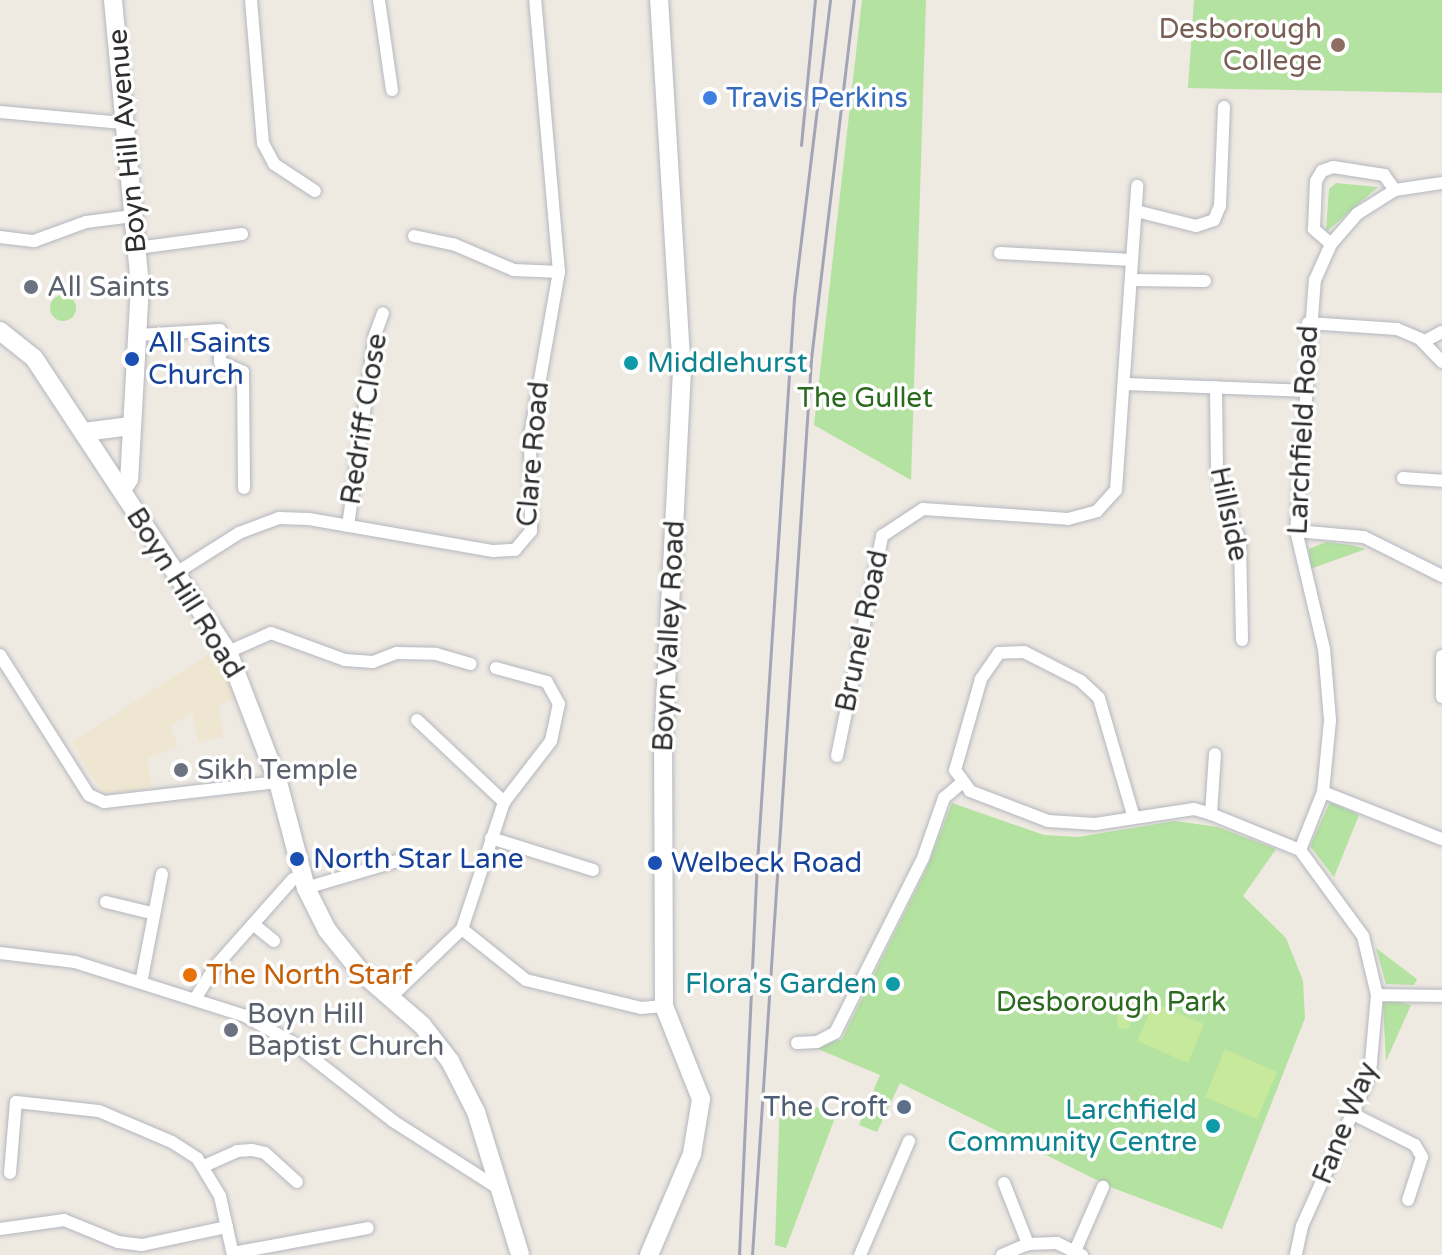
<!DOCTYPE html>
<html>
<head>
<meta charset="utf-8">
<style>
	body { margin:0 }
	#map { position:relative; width:1442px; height:1255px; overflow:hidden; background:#eee9e1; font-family:"Varela Round",sans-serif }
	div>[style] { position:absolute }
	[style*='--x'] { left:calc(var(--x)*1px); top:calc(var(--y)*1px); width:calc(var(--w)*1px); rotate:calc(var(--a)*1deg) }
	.education>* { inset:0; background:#efe6d1 }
	.green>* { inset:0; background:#b4e2a0 }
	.round { border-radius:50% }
	.pitch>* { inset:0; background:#c6e99c }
	.roads { filter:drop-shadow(0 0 2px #b4b6c0) drop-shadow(0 0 2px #b4b6c0) }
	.street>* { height:12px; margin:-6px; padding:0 6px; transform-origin:6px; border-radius:6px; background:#fff }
	.secondary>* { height:18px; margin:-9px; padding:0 9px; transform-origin:9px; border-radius:9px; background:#fff }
	.rail>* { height:3px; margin:-1.5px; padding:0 1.5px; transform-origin:1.5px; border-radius:1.5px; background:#a3a5b7 }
	.dots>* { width:22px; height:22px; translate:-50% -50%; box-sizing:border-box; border:4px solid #fff; border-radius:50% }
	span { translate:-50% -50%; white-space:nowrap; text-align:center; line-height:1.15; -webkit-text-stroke:7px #fff; paint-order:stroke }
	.education-label { font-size:28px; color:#785e54 }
	.right { translate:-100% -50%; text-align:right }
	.shop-label { font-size:28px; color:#366cbe }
	.left { translate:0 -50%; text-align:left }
	.street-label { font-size:28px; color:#2e2e2e }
	.worship-label { font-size:28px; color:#5b616d }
	.transit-label { font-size:28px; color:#164399 }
	.culture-label { font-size:28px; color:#0d838f }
	.park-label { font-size:28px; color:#2b6a1e }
	.food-label { font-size:28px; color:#c56008 }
	.service-label { font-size:28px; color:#4e5e75 }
</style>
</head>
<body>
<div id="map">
	<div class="education">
		<div style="clip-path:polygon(222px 646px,243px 696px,219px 704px,223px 737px,198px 742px,192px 712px,170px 727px,178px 746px,147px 759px,152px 788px,104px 795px,72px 742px)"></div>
	</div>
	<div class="green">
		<div style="clip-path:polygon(862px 0,926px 0,911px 480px,814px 425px)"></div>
		<div style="clip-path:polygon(1194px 0,1442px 0,1442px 93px,1188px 88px)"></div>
		<div style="clip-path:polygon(1336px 183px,1378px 187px,1326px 232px,1329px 189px)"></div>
		<div class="round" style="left:50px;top:295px;width:26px;height:26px"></div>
		<div style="clip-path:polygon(1326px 542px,1351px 545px,1366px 549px,1310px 569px,1309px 549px)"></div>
		<div style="clip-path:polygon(1330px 802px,1359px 815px,1334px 877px,1310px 846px)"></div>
		<div style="clip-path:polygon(952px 803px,1044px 835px,1078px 837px,1175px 821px,1218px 827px,1276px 849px,1243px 896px,1286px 938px,1303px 981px,1305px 1018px,1222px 1229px,1113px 1188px,900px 1083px,877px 1132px,859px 1125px,880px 1075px,813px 1047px,842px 1039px,926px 870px)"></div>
		<div style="clip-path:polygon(1376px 948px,1417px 979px,1414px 985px,1386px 984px)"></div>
		<div style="clip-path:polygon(1391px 1000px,1411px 1005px,1386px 1061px,1383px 1003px)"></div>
		<div style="clip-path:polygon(780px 1100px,801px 1101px,836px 1115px,786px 1248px,775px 1245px)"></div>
	</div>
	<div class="pitch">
		<div style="clip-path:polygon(1131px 994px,1138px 1001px,1128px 1029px,1118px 1028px,1116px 1007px)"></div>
		<div style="clip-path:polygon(1154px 1003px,1204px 1024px,1188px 1063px,1137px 1041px)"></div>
		<div style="clip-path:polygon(1225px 1049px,1277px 1072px,1257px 1119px,1205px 1097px)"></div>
	</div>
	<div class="roads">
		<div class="street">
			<div style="--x:251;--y:0;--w:144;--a:85.2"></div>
			<div style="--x:263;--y:143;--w:24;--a:62"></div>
			<div style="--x:274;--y:164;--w:49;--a:33.4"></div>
			<div style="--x:379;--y:0;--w:91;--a:81.8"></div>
			<div style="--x:0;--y:112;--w:123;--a:5.1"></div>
			<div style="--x:1136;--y:211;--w:62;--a:14"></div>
			<div style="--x:1196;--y:226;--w:19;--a:-18"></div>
			<div style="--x:1214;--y:220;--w:15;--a:-67"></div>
			<div style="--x:1220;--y:206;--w:99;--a:-87.7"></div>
			<div style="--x:414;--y:236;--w:40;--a:12"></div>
			<div style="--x:453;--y:244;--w:66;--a:23.1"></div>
			<div style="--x:514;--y:270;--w:45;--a:2.5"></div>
			<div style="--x:0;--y:237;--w:34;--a:7"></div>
			<div style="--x:34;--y:241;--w:55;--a:-20.1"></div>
			<div style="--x:86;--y:222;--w:47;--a:-7.3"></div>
			<div style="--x:1331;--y:244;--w:23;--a:-139"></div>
			<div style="--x:1314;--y:229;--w:48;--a:-87.6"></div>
			<div style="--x:1316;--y:181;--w:12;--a:-59"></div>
			<div style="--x:1322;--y:171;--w:12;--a:-20"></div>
			<div style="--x:1333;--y:167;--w:52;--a:8.9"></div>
			<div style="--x:1384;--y:175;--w:19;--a:54"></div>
			<div style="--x:137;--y:248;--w:106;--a:-7.6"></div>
			<div style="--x:1000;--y:253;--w:132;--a:3"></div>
			<div style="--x:1131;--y:280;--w:74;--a:0.8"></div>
			<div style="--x:1308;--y:323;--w:89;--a:3.9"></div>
			<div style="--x:1397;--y:329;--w:25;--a:23"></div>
			<div style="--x:1420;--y:339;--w:32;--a:46"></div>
			<div style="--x:138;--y:335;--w:82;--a:-3.5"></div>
			<div style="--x:220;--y:330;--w:32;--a:90"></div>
			<div style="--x:220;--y:362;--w:25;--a:23"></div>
			<div style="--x:243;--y:372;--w:116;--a:89.5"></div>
			<div style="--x:1423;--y:342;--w:21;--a:-28"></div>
			<div style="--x:1125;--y:384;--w:179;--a:2.2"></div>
			<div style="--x:1216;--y:387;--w:83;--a:89.3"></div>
			<div style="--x:1217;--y:470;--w:77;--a:72.5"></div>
			<div style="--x:1240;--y:543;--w:97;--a:88.8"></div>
			<div style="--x:1403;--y:478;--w:39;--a:4"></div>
			<div style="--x:348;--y:526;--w:193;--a:-82"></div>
			<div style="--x:375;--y:335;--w:23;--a:-70"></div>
			<div style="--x:1296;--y:531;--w:68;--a:5"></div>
			<div style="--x:1364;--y:537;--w:87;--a:26.6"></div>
			<div style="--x:176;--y:573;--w:75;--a:-32.4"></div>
			<div style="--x:239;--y:533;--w:43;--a:-20.6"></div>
			<div style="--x:279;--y:518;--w:30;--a:2"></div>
			<div style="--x:309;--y:519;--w:187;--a:9.9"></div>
			<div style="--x:493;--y:551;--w:22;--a:-3"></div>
			<div style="--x:515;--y:550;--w:25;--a:-50"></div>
			<div style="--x:531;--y:531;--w:95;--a:-90.6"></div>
			<div style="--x:530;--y:436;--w:167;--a:-80"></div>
			<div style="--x:559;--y:272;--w:273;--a:-95"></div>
			<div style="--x:228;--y:652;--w:47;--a:-23.8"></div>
			<div style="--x:271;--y:633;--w:79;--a:20"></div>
			<div style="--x:345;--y:660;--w:28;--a:4"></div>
			<div style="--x:373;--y:662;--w:26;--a:-21"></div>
			<div style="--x:397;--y:653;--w:39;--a:1"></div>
			<div style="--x:436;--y:654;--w:36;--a:16"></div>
			<div style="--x:0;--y:655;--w:166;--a:57.6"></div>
			<div style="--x:89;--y:795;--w:17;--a:25"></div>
			<div style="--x:104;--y:802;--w:175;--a:-6.6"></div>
			<div style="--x:1442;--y:656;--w:41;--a:90"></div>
			<div style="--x:417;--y:720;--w:120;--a:43.3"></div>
			<div style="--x:837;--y:756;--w:225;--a:-78.4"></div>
			<div style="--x:882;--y:536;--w:49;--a:-33.4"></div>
			<div style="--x:923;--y:509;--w:145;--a:3.9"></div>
			<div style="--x:1068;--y:519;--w:30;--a:-15"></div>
			<div style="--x:1097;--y:511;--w:28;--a:-48"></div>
			<div style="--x:1116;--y:490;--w:305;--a:-86"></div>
			<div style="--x:1323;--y:792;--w:128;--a:21.6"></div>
			<div style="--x:1211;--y:814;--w:60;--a:-86.2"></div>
			<div style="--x:1134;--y:818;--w:125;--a:-106.3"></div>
			<div style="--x:1099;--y:698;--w:25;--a:-137"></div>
			<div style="--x:1081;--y:681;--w:64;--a:-153"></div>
			<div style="--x:1024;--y:652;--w:25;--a:178"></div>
			<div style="--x:999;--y:653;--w:32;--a:125"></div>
			<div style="--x:981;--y:679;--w:95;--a:105.9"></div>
			<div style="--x:955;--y:770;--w:26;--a:54"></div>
			<div style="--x:970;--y:791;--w:84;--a:21"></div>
			<div style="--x:1048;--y:821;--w:47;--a:3.7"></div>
			<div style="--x:1095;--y:824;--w:100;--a:-8.6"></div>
			<div style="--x:1194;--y:809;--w:18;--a:16"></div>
			<div style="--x:1211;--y:814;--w:96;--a:22"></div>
			<div style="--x:1300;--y:850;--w:107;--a:53.8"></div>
			<div style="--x:1363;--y:936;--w:61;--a:76.7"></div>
			<div style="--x:1377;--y:995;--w:79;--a:95.1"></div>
			<div style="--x:1370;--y:1074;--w:167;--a:114.1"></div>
			<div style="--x:1302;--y:1226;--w:30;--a:102"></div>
			<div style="--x:491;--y:838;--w:107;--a:17.4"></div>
			<div style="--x:1300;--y:850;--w:62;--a:-68.4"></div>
			<div style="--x:1323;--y:792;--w:72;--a:-84.4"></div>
			<div style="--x:1330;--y:720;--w:71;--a:-94.8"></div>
			<div style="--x:1324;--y:649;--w:121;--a:-103.3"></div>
			<div style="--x:1296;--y:531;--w:252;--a:-85.7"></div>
			<div style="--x:1315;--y:280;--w:39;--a:-66"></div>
			<div style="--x:1331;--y:244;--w:40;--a:-49"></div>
			<div style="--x:1357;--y:214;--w:45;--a:-32.3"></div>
			<div style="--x:1395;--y:190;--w:48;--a:-8.5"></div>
			<div style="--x:306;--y:888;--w:102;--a:-16.5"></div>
			<div style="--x:106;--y:902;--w:46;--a:13.7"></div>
			<div style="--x:253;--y:924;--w:27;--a:39"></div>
			<div style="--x:462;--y:929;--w:82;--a:38.6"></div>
			<div style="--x:526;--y:980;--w:118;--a:13.7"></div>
			<div style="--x:641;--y:1008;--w:23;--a:-5"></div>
			<div style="--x:0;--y:953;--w:76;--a:6.8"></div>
			<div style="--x:75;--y:962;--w:178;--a:17.6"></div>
			<div style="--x:245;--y:1016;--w:54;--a:29"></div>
			<div style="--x:292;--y:1042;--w:128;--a:38"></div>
			<div style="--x:393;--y:1121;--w:128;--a:32.6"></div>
			<div style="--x:141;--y:983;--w:111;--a:-79.1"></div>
			<div style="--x:1377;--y:995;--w:65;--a:0.9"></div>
			<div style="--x:390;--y:998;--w:100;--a:-43.8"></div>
			<div style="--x:462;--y:929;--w:134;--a:-71.7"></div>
			<div style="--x:504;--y:802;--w:77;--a:-52.4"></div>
			<div style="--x:551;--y:741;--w:38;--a:-78"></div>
			<div style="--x:559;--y:704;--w:25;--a:-119"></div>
			<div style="--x:547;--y:682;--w:53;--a:-164.6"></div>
			<div style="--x:195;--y:999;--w:36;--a:-58"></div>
			<div style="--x:214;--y:968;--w:119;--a:-48.4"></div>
			<div style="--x:797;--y:1043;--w:20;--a:-3"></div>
			<div style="--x:817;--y:1042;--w:20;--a:-27"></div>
			<div style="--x:835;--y:1033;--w:196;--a:-63.3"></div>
			<div style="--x:923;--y:858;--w:64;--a:-70.7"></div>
			<div style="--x:944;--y:798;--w:23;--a:-41"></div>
			<div style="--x:1353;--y:1114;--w:69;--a:26.6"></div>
			<div style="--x:1415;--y:1145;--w:14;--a:60"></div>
			<div style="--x:1422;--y:1157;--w:45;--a:108"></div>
			<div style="--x:204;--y:1166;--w:36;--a:-24"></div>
			<div style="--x:237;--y:1151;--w:15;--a:-4"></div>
			<div style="--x:252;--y:1150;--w:13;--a:13"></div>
			<div style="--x:265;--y:1153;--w:43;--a:42.2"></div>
			<div style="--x:10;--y:1173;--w:71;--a:-85.2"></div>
			<div style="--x:16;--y:1102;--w:83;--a:6.2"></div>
			<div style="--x:99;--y:1111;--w:79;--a:23"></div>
			<div style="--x:172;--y:1142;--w:30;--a:33"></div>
			<div style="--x:197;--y:1158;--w:44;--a:58.8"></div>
			<div style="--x:220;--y:1196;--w:60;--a:77.6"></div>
			<div style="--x:1004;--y:1183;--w:66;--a:68.5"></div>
			<div style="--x:0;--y:1229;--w:65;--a:-8"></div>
			<div style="--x:64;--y:1220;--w:58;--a:22.2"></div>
			<div style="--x:118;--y:1242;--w:24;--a:7"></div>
			<div style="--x:142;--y:1245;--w:87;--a:-12"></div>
			<div style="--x:1075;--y:1251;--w:70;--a:-66.4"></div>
			<div style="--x:233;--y:1253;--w:137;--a:-10.5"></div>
			<div style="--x:860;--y:1255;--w:124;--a:-66.7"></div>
			<div style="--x:1002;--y:1255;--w:28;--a:-23"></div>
			<div style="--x:1028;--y:1244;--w:29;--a:-2"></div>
			<div style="--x:1057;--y:1243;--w:28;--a:26"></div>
		</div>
		<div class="secondary">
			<div style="--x:113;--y:0;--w:286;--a:84.6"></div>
			<div style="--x:140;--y:285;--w:194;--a:93.2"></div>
			<div style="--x:129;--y:479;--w:13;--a:122"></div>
			<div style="--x:0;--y:331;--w:43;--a:38.5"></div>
			<div style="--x:34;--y:358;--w:352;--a:56.6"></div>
			<div style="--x:228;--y:652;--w:139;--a:69"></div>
			<div style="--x:278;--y:782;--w:110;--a:75.2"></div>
			<div style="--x:306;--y:888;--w:47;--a:63.4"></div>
			<div style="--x:327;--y:930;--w:54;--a:51"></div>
			<div style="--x:361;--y:972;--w:81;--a:41"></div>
			<div style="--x:422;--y:1025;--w:46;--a:52.1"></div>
			<div style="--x:450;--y:1061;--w:57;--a:63"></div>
			<div style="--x:476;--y:1112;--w:149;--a:72.8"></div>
			<div style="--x:84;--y:432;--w:47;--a:-7.3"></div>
			<div style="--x:649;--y:1255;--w:110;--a:-66.9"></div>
			<div style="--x:692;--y:1154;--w:56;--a:-80.7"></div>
			<div style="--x:701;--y:1099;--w:100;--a:-111.7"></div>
			<div style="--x:664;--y:1006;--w:261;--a:-90.2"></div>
			<div style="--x:663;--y:745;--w:371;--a:-87.1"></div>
			<div style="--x:682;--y:374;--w:375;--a:-93.5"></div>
		</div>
	</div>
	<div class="rail">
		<div style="--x:801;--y:145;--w:146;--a:-84.5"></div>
		<div style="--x:739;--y:1255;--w:392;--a:-87.4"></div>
		<div style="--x:757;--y:863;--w:566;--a:-86.25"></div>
		<div style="--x:794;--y:298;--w:300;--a:-83.1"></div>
		<div style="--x:752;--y:1255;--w:898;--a:-86.23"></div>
		<div style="--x:811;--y:359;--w:362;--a:-83.2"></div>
	</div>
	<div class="dots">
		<div style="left:1338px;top:45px;background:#8d6e63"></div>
		<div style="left:710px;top:98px;background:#3f7fe0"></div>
		<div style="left:31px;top:287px;background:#6b7280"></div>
		<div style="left:132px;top:359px;background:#1a4fb4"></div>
		<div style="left:631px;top:363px;background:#0f9aa8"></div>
		<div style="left:181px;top:770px;background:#6b7280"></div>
		<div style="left:297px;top:859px;background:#1a4fb4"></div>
		<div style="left:655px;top:863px;background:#1a4fb4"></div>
		<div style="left:190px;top:975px;background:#e8710a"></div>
		<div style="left:893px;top:984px;background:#0f9aa8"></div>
		<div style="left:231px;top:1030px;background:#6b7280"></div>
		<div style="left:904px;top:1107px;background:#5c6f8a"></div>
		<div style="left:1213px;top:1126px;background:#0f9aa8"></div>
	</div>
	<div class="education-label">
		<span class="right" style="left:1322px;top:45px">Desborough<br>College</span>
	</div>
	<div class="shop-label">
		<span class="left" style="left:726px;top:98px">Travis Perkins</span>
	</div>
	<div class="street-label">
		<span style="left:127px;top:141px;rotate:-95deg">Boyn Hill Avenue</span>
		<span style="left:364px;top:419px;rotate:-81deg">Redriff Close</span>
		<span style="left:1303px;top:430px;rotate:-87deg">Larchfield Road</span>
		<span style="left:533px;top:454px;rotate:-85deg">Clare Road</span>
		<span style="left:1229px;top:514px;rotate:78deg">Hillside</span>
		<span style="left:185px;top:593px;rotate:58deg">Boyn Hill Road</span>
		<span style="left:862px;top:631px;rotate:-78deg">Brunel Road</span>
		<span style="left:669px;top:636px;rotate:-87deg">Boyn Valley Road</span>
		<span style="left:1345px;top:1123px;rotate:-68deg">Fane Way</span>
	</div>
	<div class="worship-label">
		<span class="left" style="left:47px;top:287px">All Saints</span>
		<span class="left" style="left:197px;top:770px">Sikh Temple</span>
		<span class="left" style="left:247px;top:1030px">Boyn Hill<br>Baptist Church</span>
	</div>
	<div class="transit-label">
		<span class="left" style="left:148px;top:359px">All Saints<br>Church</span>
		<span class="left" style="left:313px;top:859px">North Star Lane</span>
		<span class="left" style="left:671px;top:863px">Welbeck Road</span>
	</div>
	<div class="culture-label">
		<span class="left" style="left:647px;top:363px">Middlehurst</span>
		<span class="right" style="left:877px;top:984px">Flora's Garden</span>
		<span class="right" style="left:1197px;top:1126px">Larchfield<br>Community Centre</span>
	</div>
	<div class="park-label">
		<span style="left:865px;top:398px">The Gullet</span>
		<span style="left:1111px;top:1002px">Desborough Park</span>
	</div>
	<div class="food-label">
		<span class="left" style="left:206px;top:975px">The North Starf</span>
	</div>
	<div class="service-label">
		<span class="right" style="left:888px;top:1107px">The Croft</span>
	</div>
</div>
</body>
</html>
